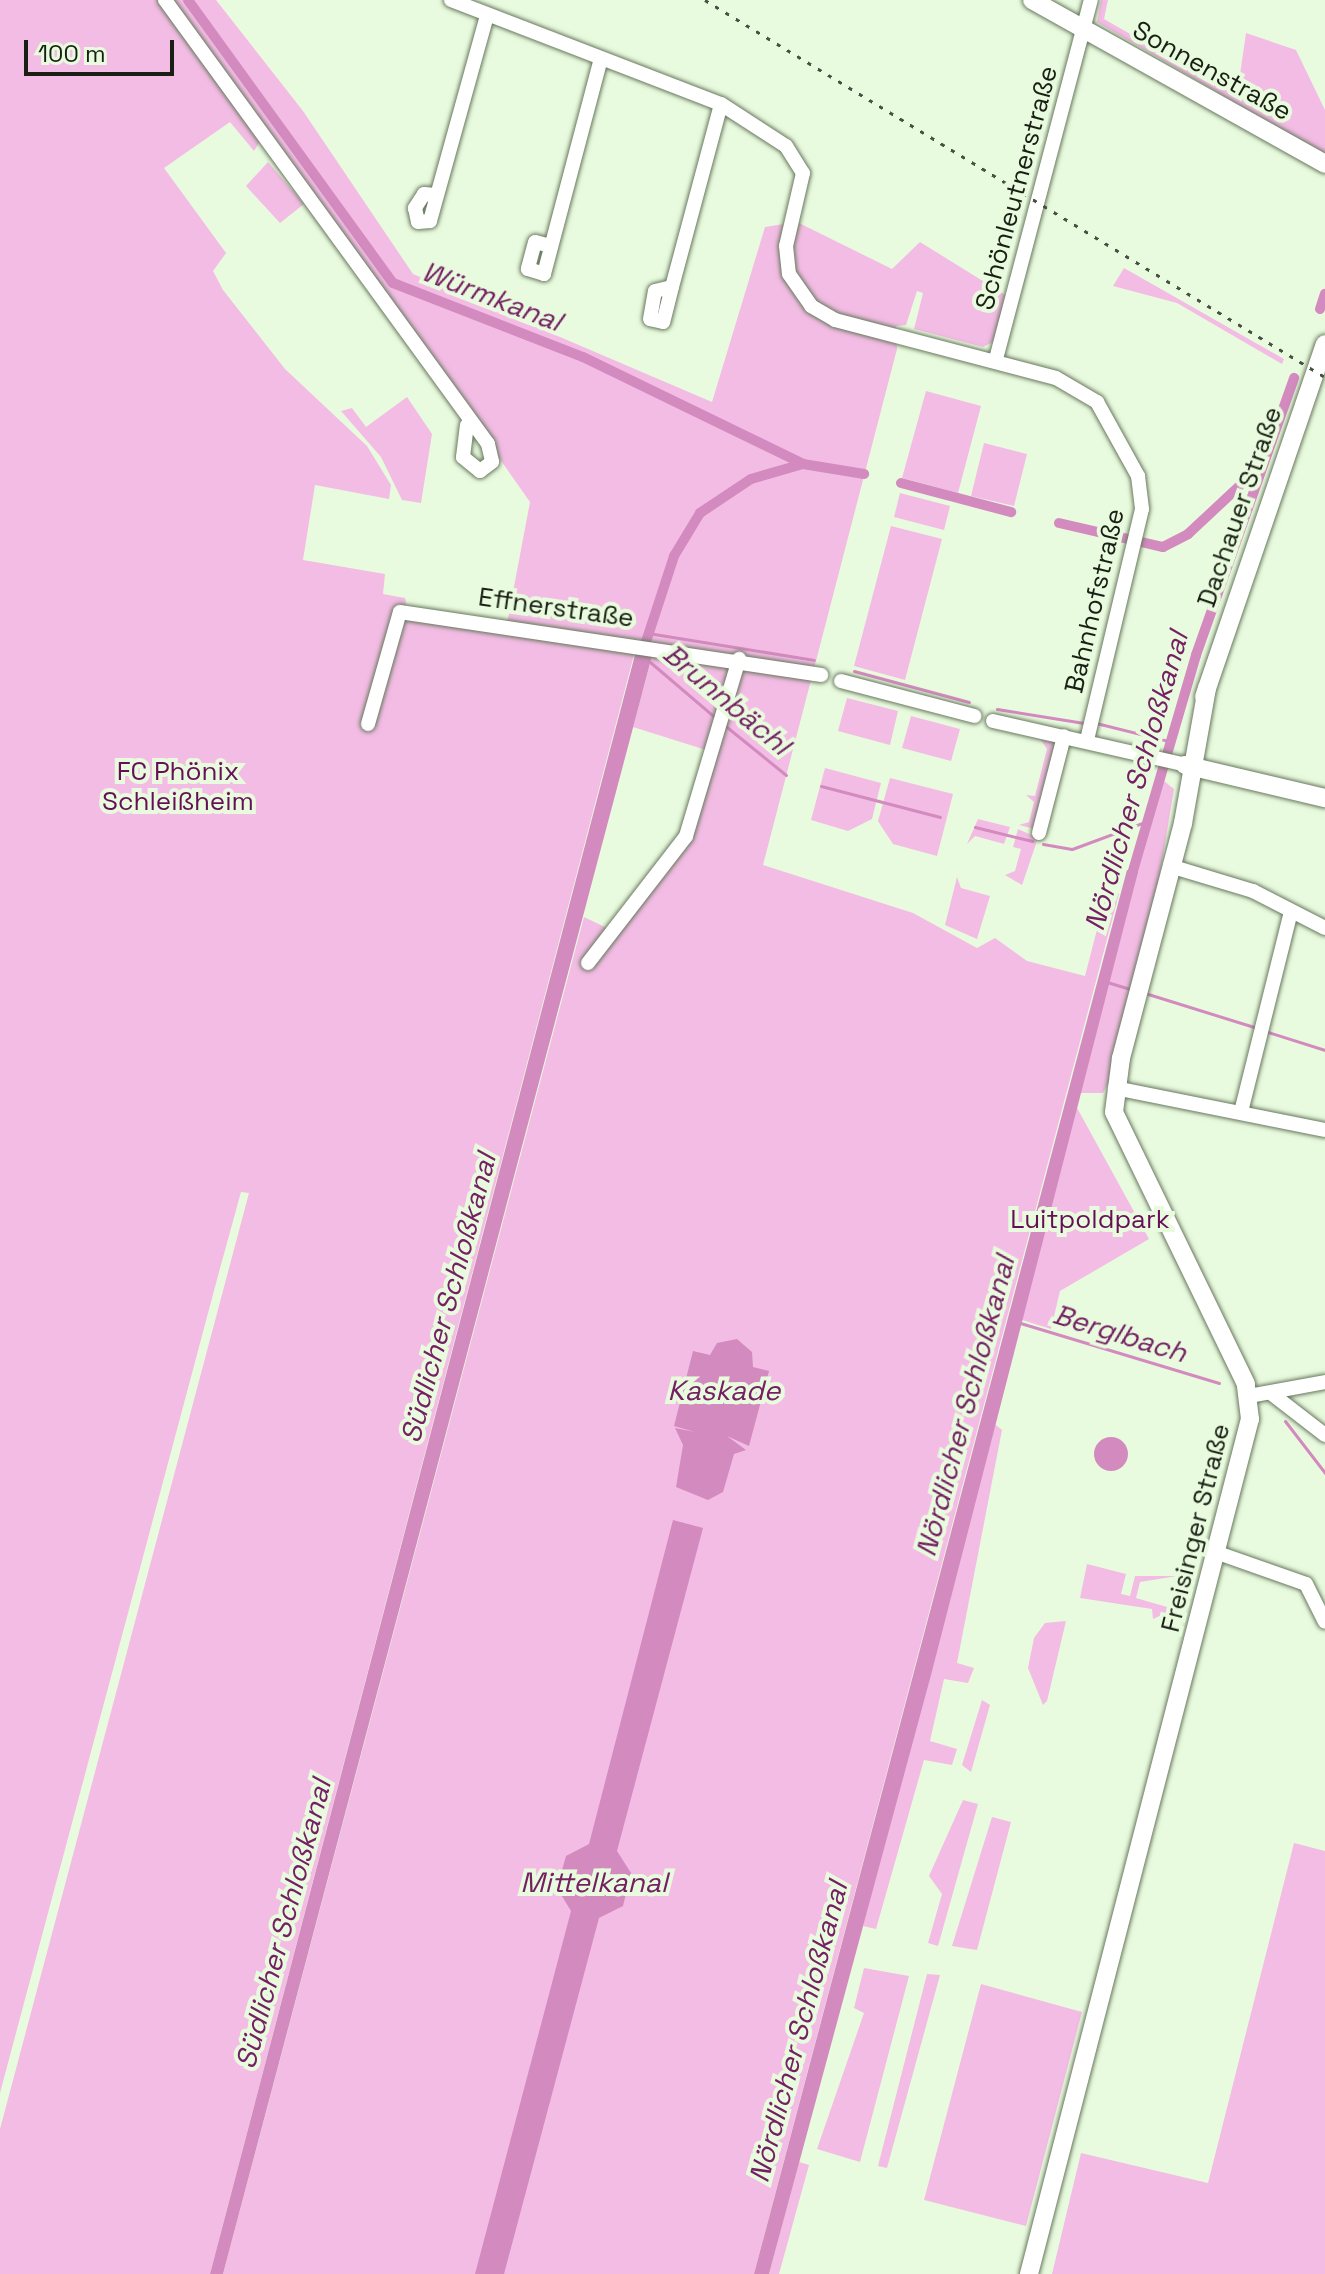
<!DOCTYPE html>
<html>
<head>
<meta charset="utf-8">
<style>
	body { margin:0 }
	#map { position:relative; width:1325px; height:2274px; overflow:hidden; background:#e9fbde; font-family:"Space Grotesk",sans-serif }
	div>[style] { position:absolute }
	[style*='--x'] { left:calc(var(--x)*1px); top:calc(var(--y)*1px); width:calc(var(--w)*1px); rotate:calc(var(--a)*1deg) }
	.green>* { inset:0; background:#f3bce4 }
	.water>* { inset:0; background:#d38abf }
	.round { border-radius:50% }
	.stream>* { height:3px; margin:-1.5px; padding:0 1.5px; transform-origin:1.5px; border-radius:1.5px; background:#d38abf }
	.canal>* { height:10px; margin:-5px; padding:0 5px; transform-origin:5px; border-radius:5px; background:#d38abf }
	.roads { filter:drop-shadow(0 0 2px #68785f) drop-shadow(0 0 2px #68785f) }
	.minor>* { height:14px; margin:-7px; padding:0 7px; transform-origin:7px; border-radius:7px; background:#fff }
	.major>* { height:18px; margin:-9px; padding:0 9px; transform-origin:9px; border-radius:9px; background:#fff }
	.rail>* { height:3px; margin-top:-1.5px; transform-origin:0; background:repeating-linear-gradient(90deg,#475042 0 4px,transparent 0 12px) }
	span { translate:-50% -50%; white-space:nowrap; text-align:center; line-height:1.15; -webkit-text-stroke:8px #e9fbde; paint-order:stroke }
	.street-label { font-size:26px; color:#191f15 }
	.park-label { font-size:26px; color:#660f56 }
	.water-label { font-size:28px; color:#742063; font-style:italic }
	.scale { position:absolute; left:24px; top:40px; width:150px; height:36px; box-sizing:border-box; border:4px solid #191f15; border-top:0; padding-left:10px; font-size:24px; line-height:28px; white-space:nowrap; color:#191f15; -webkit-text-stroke:6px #e9fbde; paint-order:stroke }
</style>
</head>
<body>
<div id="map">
	<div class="green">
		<div style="clip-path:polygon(evenodd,0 0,216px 0,303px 111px,413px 274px,712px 402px,765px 227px,797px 222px,892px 269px,920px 242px,1007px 296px,993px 342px,983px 347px,914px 329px,923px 293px,917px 291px,906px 325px,896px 326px,897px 349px,763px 865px,913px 913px,977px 948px,995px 938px,1027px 961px,1085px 976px,1108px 887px,1119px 894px,754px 2274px,223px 2274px,584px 917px,611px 930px,685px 833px,706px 750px,633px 727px,652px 657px,635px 651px,210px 2274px,0 2274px,0 2129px,249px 1193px,241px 1192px,219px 1272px,0 2093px,0 0,230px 122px,254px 151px,268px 129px,530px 502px,506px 629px,408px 614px,405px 598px,383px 594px,385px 574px,303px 560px,315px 485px,389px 499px,391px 485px,367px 446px,285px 369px,223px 290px,213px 271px,226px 253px,164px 168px,230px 122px)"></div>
		<div style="clip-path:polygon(1101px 0,1108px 0,1104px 19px,1237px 95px,1246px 33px,1296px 50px,1325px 110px,1325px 155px,1097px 22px)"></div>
		<div style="clip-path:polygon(268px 162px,304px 204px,280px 223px,246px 186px)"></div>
		<div style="clip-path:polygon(1124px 268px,1284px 359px,1282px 364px,1177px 303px,1113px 286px)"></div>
		<div style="clip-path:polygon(926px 391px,981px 406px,958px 493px,902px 478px)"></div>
		<div style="clip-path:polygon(407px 397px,432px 434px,421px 503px,402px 500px,381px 457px,341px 411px,352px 408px,366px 427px)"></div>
		<div style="clip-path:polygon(984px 443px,1027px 454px,1014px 506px,971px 496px)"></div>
		<div style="clip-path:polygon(900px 493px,950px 506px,944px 530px,894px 517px)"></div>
		<div style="clip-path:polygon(891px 526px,942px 539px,905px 680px,854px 666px)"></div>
		<div style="clip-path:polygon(847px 698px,898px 711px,890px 745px,838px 731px)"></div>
		<div style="clip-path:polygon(911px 716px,960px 729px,951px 761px,902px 748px)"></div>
		<div style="clip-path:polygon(1041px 740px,1058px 742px,1035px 829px,1019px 825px,1029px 822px,1034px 802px,1026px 795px,1035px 796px,1047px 749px)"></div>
		<div style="clip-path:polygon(825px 768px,881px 783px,872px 819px,848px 831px,811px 820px)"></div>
		<div style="clip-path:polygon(1159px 777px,1174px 789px,1155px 903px,1109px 1082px,1103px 1093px,1080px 1093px)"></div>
		<div style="clip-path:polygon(890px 778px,953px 794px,937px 856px,893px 844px,885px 832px,878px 821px)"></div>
		<div style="clip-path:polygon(978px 819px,1010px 827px,1004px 844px,975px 836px,967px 844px)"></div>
		<div style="clip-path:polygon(1018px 829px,1038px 838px,1022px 885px,1005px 875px,1015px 871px,1021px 849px,1013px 847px)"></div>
		<div style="clip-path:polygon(957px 877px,961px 888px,990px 896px,977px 939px,945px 925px)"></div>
		<div style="clip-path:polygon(1076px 1106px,1149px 1239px,1060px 1291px,1051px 1329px,1019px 1319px)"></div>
		<div style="clip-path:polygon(992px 1422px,1002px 1430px,957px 1663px,974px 1668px,968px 1683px,944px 1679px,930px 1741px,957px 1749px,952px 1765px,924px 1760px,876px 1929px,863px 1926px)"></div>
		<div style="clip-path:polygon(1087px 1564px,1126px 1574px,1121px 1594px,1130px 1596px,1135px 1576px,1177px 1576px,1140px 1582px,1136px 1598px,1167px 1607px,1166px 1613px,1153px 1619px,1152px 1609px,1080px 1598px)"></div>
		<div style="clip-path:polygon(1066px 1621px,1047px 1701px,1043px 1705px,1028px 1668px,1034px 1638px,1045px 1623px)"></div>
		<div style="clip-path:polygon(982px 1700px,990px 1705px,971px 1772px,962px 1765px)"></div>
		<div style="clip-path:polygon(963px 1800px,978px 1804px,938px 1946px,928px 1943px,942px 1894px,929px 1876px)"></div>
		<div style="clip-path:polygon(992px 1817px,1011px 1822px,977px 1950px,952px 1946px)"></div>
		<div style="clip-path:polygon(1294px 1843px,1325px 1851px,1325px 2274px,1052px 2274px,1081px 2153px,1208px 2183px)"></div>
		<div style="clip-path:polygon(864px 1968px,909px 1976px,860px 2162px,817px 2149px,864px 2013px,854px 2008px)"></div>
		<div style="clip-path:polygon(927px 1974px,940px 1975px,887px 2168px,878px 2166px)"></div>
		<div style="clip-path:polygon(981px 1984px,1082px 2012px,1026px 2226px,924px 2200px)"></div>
		<div style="clip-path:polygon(799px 2162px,809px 2165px,779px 2274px,769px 2274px)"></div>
	</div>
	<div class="water">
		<div style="clip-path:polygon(636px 651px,652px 656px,223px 2274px,210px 2274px)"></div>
		<div style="clip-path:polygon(1127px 870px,1138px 872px,931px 1675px,769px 2274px,754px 2274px)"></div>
		<div style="clip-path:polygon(737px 1339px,752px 1352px,753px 1367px,769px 1371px,749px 1446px,727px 1436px,746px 1450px,734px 1454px,723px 1492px,708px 1500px,676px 1487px,683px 1445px,675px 1428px,695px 1432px,674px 1426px,693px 1351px,710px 1355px,717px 1343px)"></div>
		<div class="round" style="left:1094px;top:1437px;width:34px;height:34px"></div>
		<div style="clip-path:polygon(673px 1520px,703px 1528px,617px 1851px,631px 1873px,623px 1906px,599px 1918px,504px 2274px,475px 2274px,571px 1911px,557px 1888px,566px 1856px,589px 1844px)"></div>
	</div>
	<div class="stream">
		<div style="--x:648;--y:633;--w:168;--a:9.2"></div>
		<div style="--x:650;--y:662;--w:88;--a:40.4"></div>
		<div style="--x:854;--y:671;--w:119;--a:15.1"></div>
		<div style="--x:997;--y:709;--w:88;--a:9.1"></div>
		<div style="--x:1096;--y:723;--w:74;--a:14"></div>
		<div style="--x:723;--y:724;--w:81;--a:39"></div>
		<div style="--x:821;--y:786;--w:123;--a:14.6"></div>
		<div style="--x:975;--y:827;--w:59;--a:13.8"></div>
		<div style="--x:1043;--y:844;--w:29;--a:10"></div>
		<div style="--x:1072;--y:849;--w:78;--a:-20.3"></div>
		<div style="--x:1107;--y:982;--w:24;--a:17"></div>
		<div style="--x:1148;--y:994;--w:111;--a:17.3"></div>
		<div style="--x:1268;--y:1032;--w:60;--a:17.5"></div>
		<div style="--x:1017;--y:1322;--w:211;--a:16.8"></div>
		<div style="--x:1285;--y:1421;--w:66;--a:52.4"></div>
	</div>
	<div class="canal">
		<div style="--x:188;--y:0;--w:349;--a:54.1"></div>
		<div style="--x:393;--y:283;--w:204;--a:21.3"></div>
		<div style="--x:583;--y:357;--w:245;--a:25.9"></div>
		<div style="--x:1320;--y:309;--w:16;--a:-72"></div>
		<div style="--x:901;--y:483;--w:114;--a:14.8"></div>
		<div style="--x:1059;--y:523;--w:107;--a:13"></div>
		<div style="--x:1163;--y:547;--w:28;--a:-27"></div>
		<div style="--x:1188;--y:534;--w:103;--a:-43"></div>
		<div style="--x:643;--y:651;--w:100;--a:-71.9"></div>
		<div style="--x:674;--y:556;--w:50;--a:-58.8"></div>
		<div style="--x:700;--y:513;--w:61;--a:-33.7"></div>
		<div style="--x:751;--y:479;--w:54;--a:-16.1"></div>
		<div style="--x:803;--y:464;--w:62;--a:9.3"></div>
		<div style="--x:1130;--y:881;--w:235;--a:-73.7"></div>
		<div style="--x:1196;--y:655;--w:294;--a:-70.5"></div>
	</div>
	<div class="roads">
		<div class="minor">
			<div style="--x:165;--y:0;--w:549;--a:53.96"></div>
			<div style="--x:488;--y:444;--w:18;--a:77"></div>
			<div style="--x:492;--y:462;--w:15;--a:143"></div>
			<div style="--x:480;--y:471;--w:22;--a:-141"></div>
			<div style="--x:463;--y:457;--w:32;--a:-83"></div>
			<div style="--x:451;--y:0;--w:289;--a:21.1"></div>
			<div style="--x:721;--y:104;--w:77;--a:32.9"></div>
			<div style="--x:786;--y:146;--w:32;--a:58"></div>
			<div style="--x:803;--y:173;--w:75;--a:103.1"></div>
			<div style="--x:786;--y:246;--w:28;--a:84"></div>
			<div style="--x:789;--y:274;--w:39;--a:55"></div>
			<div style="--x:811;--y:306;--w:28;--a:30"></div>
			<div style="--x:835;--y:320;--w:228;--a:14.7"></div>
			<div style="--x:1056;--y:378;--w:48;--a:30.3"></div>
			<div style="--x:1097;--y:402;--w:85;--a:61"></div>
			<div style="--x:1138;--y:476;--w:33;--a:83"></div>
			<div style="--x:1142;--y:509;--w:237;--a:103.4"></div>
			<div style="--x:436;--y:195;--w:12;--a:-175"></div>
			<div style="--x:424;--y:194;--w:17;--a:123"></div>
			<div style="--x:415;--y:208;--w:14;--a:78"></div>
			<div style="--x:418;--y:222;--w:12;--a:-5"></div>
			<div style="--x:430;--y:221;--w:213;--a:-74.5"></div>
			<div style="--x:551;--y:246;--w:16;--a:-166"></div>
			<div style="--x:535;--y:242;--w:28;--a:105"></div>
			<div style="--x:528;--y:269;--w:17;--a:17"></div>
			<div style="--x:544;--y:274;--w:222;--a:-75.2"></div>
			<div style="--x:672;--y:287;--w:36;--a:104"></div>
			<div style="--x:663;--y:322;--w:13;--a:-167"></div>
			<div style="--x:650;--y:319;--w:28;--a:-80"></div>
			<div style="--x:655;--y:291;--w:17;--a:-13"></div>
			<div style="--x:672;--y:287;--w:189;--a:-75"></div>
			<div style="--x:996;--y:359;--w:371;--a:-75.2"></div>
			<div style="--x:841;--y:681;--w:138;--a:14.7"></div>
			<div style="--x:993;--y:721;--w:194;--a:12.8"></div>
			<div style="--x:368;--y:724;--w:116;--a:-74.1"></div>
			<div style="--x:400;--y:612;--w:426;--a:8.5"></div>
			<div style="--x:1039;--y:833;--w:100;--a:-75.5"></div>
			<div style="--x:1170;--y:866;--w:87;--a:16.8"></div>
			<div style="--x:1253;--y:891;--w:81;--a:27.2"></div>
			<div style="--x:588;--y:963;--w:160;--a:-52.3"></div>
			<div style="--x:686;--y:836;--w:185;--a:-73.3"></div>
			<div style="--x:1115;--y:1088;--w:214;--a:11.3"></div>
			<div style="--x:1241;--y:1112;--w:206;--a:-76"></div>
			<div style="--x:1272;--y:1394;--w:67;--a:37.7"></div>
			<div style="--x:1249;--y:1396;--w:77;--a:-10.4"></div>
			<div style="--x:1218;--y:1553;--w:93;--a:19.4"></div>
			<div style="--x:1306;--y:1584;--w:42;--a:63.4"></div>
		</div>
		<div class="major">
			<div style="--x:1032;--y:0;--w:336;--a:29.2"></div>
			<div style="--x:1204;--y:697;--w:373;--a:-71.1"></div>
			<div style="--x:1185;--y:765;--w:144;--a:13.3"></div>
			<div style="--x:1029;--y:2274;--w:883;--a:-75.51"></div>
			<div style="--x:1250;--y:1419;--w:35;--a:-97"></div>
			<div style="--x:1246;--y:1384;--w:302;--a:-115.9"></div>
			<div style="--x:1114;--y:1112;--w:54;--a:-82.6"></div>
			<div style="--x:1121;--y:1058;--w:243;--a:-75.2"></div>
			<div style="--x:1183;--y:823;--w:137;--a:-79.9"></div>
		</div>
	</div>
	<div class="rail">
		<div style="--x:705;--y:0;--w:726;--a:31.3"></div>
	</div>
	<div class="street-label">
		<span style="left:1212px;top:71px;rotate:29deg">Sonnenstraße</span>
		<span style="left:1017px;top:188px;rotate:-75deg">Schönleutnerstraße</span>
		<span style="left:1240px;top:507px;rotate:-71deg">Dachauer Straße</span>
		<span style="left:1095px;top:601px;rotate:-77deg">Bahnhofstraße</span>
		<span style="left:556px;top:608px;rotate:8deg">Effnerstraße</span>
		<span style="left:1196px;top:1528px;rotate:-76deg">Freisinger Straße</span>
	</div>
	<div class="park-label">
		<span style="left:178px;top:787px">FC Phönix<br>Schleißheim</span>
		<span style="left:1090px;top:1220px">Luitpoldpark</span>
	</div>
	<div class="water-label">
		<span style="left:492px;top:296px;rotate:21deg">Würmkanal</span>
		<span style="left:727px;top:699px;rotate:40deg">Brunnbächl</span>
		<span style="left:1136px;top:781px;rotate:-74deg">Nördlicher Schloßkanal</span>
		<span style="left:448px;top:1298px;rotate:-75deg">Südlicher Schloßkanal</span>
		<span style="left:1120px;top:1333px;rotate:17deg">Berglbach</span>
		<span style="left:724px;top:1390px">Kaskade</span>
		<span style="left:965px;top:1406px;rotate:-75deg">Nördlicher Schloßkanal</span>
		<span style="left:594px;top:1882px">Mittelkanal</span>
		<span style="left:283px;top:1924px;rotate:-75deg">Südlicher Schloßkanal</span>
		<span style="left:798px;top:2032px;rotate:-75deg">Nördlicher Schloßkanal</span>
	</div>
	<div class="scale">100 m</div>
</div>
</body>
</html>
